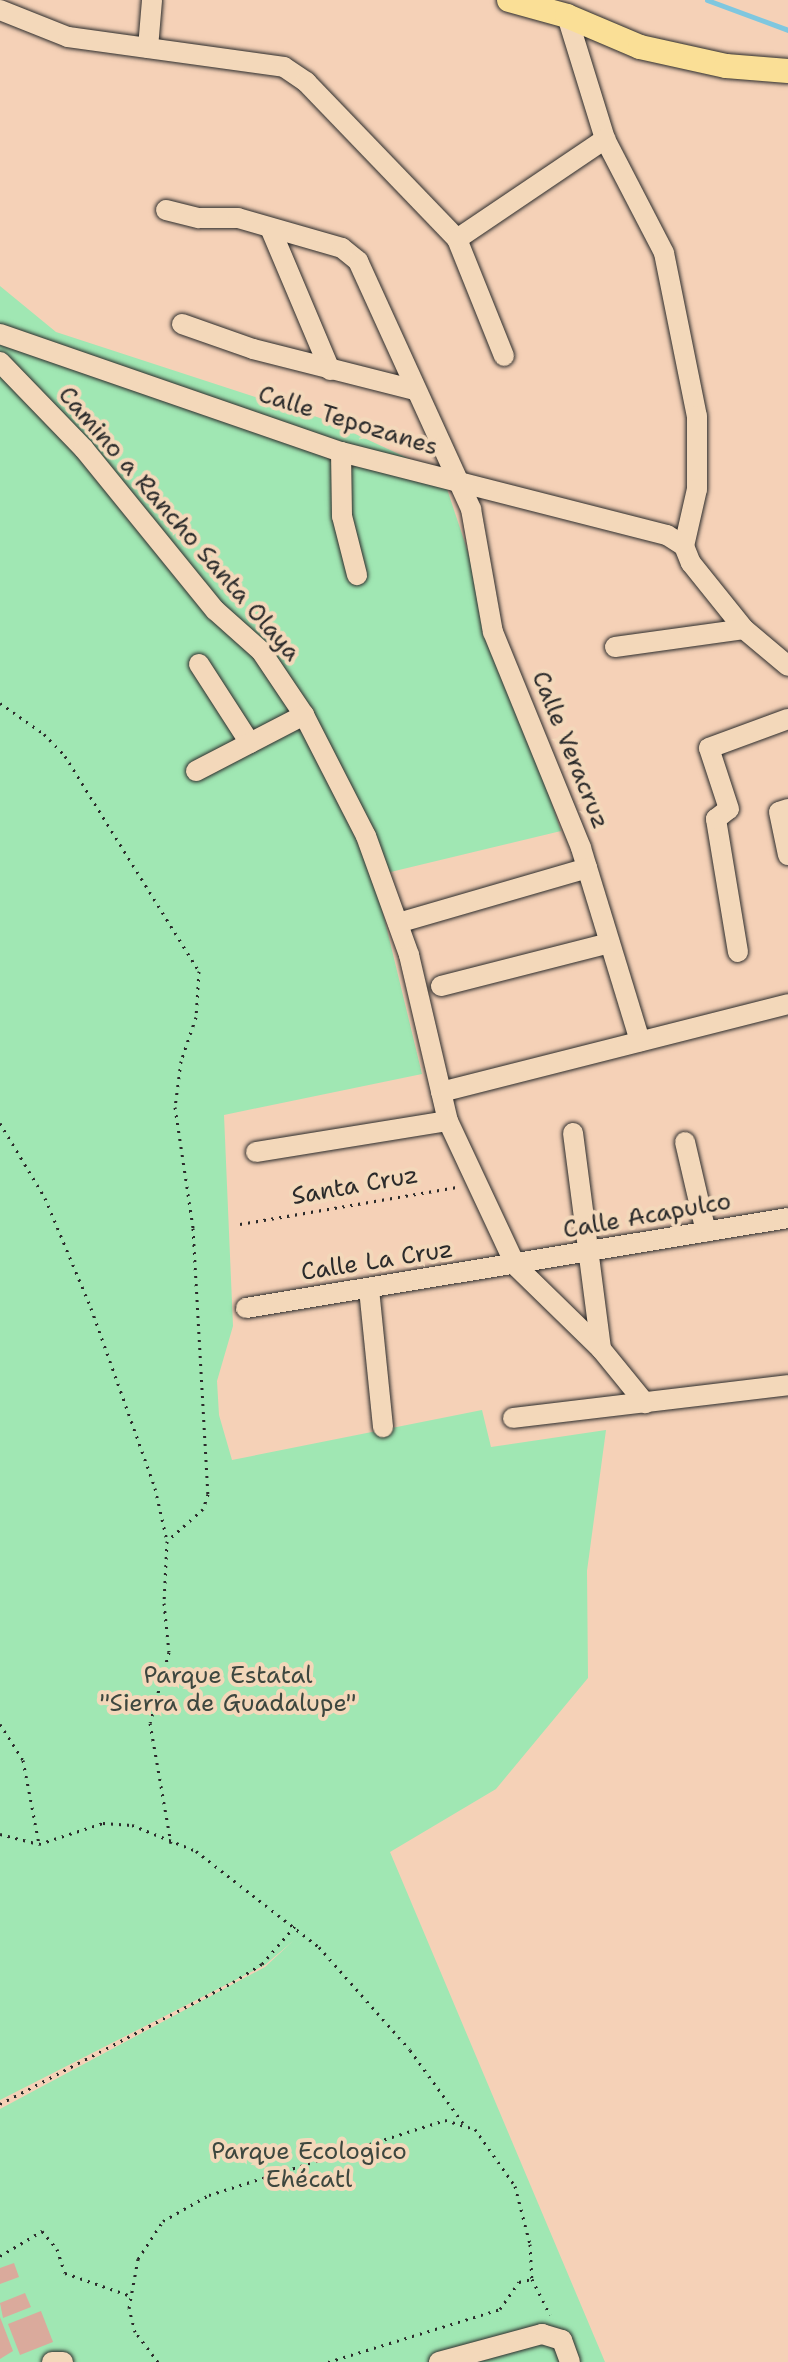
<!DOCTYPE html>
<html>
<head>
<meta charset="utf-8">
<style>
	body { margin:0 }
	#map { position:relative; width:788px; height:2362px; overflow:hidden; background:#f5d1b7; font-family:"Shantell Sans",sans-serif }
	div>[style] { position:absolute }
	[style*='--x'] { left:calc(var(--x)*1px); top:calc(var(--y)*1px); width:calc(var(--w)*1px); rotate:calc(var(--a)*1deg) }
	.green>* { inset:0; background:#a0e7b3 }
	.stream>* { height:5px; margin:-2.5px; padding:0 2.5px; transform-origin:2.5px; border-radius:2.5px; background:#7fc7df }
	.building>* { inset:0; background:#daaa9c }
	.path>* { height:3px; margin-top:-1.5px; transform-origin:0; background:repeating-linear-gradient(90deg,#2b2b2b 0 2px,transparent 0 8px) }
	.roads { filter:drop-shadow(0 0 2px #2b2b2b) drop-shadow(0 0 2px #2b2b2b) }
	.minor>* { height:20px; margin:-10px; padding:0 10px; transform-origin:10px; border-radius:10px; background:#f3d8ba }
	.major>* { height:24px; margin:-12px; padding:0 12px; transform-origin:12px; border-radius:12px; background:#fadf96 }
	span { translate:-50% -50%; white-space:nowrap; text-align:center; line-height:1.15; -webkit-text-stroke:8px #f3d8ba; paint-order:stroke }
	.street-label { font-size:24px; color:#2b2b2b }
	.park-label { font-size:24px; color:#3d473f }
</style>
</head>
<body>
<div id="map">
	<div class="green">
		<div style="clip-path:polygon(0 286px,56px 332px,323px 419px,442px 474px,561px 831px,374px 876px,422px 1074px,224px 1115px,233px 1326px,217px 1381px,219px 1415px,232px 1460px,482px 1410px,491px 1447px,606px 1430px,587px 1571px,588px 1678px,496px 1789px,390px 1852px,605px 2362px,0 2362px,0 2109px,265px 1967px,293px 1941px,265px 1965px,0 2100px)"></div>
	</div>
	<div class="stream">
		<div style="--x:707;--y:0;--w:86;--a:20.3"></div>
	</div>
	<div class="building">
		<div style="clip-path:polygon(14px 2263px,19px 2277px,0 2284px,0 2268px)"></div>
		<div style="clip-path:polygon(25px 2293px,31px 2307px,3px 2318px,0 2303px)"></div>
		<div style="clip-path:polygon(41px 2311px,53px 2342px,20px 2355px,8px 2324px)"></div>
		<div style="clip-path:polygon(0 2317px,13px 2351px,0 2359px)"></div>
	</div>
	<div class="path">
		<div style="--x:0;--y:703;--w:54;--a:35.2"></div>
		<div style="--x:44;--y:734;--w:30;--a:46"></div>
		<div style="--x:65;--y:756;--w:253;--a:58.1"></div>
		<div style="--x:199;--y:971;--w:46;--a:93.7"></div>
		<div style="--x:196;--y:1017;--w:46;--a:108.8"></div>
		<div style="--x:181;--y:1061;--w:46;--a:97.4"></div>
		<div style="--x:175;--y:1107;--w:122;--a:81.5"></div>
		<div style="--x:193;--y:1228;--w:266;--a:86.8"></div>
		<div style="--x:208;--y:1494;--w:16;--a:108"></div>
		<div style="--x:203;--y:1509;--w:48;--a:138.4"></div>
		<div style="--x:0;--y:1123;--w:87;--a:59"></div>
		<div style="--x:45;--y:1198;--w:119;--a:67.3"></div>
		<div style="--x:91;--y:1308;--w:191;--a:70.4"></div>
		<div style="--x:155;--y:1488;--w:54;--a:77.2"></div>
		<div style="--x:167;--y:1541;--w:62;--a:92.8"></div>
		<div style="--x:164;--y:1603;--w:49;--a:84.2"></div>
		<div style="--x:169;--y:1652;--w:73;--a:105"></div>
		<div style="--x:150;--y:1723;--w:122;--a:80.1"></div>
		<div style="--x:240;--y:1224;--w:220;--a:-9.7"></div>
		<div style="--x:0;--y:1724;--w:43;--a:57.4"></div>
		<div style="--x:23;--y:1760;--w:86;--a:79.2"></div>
		<div style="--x:0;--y:1834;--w:40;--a:14.4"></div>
		<div style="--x:39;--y:1844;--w:67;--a:-18.2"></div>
		<div style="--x:103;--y:1823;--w:29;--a:4"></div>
		<div style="--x:132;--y:1825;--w:69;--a:22.1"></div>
		<div style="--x:196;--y:1851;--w:156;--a:38"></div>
		<div style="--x:319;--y:1947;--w:137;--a:48.5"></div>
		<div style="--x:410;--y:2050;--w:90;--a:54"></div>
		<div style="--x:0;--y:2104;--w:263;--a:-27.6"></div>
		<div style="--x:233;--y:1982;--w:34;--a:-32"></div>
		<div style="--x:262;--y:1964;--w:50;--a:-49"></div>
		<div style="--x:0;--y:2256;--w:49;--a:-30.8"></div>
		<div style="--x:42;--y:2231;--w:23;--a:50"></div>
		<div style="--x:57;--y:2249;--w:25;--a:72"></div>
		<div style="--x:65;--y:2273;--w:70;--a:19.2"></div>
		<div style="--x:158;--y:2362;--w:38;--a:-127"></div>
		<div style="--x:135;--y:2332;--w:25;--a:-104"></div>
		<div style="--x:129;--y:2308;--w:50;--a:-79.6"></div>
		<div style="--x:138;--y:2259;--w:45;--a:-56.7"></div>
		<div style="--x:163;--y:2221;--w:53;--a:-29.5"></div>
		<div style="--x:209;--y:2195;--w:248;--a:-17.6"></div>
		<div style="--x:445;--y:2120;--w:31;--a:17"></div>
		<div style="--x:475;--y:2129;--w:70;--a:54.9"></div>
		<div style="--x:515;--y:2186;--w:60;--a:75.5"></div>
		<div style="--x:530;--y:2244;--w:35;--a:87"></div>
		<div style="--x:532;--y:2279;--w:40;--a:63.4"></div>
		<div style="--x:328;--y:2362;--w:180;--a:-17.1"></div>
		<div style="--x:500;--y:2309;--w:33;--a:-55"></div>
		<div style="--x:519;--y:2282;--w:13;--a:-13"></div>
	</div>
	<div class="roads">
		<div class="minor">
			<div style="--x:0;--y:10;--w:73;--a:21.7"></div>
			<div style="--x:68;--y:37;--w:218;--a:7.9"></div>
			<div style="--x:284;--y:67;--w:27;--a:34"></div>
			<div style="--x:306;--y:82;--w:218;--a:46.1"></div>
			<div style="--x:457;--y:239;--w:126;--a:68.1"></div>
			<div style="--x:567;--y:16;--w:129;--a:72.8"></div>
			<div style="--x:605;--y:139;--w:128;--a:62.6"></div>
			<div style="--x:664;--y:253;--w:166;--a:78.6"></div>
			<div style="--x:697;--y:416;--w:73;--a:90"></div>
			<div style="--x:697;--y:489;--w:58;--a:102.8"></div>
			<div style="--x:684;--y:546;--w:18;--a:68"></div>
			<div style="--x:691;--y:563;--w:85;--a:51.2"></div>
			<div style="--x:744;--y:629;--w:57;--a:40.1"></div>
			<div style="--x:148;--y:48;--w:48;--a:-85.2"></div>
			<div style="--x:166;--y:210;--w:34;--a:14"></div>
			<div style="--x:199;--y:218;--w:39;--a:0"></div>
			<div style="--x:238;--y:218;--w:108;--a:16.1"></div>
			<div style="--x:342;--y:248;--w:21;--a:39"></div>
			<div style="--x:358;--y:261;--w:273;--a:65.5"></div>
			<div style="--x:471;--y:509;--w:125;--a:79.9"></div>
			<div style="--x:493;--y:632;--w:233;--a:67.8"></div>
			<div style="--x:581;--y:848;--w:202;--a:73"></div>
			<div style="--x:271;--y:230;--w:152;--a:67.1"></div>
			<div style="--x:457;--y:239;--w:179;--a:-34"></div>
			<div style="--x:182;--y:324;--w:75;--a:19.4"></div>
			<div style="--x:253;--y:349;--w:167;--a:14.2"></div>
			<div style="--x:0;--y:334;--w:361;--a:19.1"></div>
			<div style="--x:341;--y:452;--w:336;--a:14.3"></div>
			<div style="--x:667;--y:535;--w:20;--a:33"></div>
			<div style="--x:0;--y:362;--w:121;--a:46"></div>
			<div style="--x:84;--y:449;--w:208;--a:50.9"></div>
			<div style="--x:215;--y:610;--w:62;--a:41.7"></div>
			<div style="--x:261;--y:651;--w:77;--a:56.1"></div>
			<div style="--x:304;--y:715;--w:136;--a:62.9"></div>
			<div style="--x:366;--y:836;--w:127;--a:70.1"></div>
			<div style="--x:409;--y:955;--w:171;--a:76.8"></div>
			<div style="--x:448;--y:1121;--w:160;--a:64.9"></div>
			<div style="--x:516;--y:1266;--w:119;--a:44.3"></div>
			<div style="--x:601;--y:1349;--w:70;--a:50.8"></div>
			<div style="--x:341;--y:452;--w:64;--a:89.1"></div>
			<div style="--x:342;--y:516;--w:61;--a:75.7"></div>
			<div style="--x:615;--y:647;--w:130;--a:-7.9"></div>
			<div style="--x:199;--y:664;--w:94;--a:57.2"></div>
			<div style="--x:196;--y:771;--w:122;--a:-27.4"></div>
			<div style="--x:788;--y:809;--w:9;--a:162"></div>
			<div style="--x:779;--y:812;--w:44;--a:78.2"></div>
			<div style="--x:398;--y:923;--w:197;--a:-16.2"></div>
			<div style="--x:738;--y:952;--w:135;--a:-99.4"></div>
			<div style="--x:716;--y:819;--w:16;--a:-38"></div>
			<div style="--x:729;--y:809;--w:64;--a:-108.2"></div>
			<div style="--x:709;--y:748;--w:84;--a:-20.2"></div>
			<div style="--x:441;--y:986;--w:174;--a:-14.3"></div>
			<div style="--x:441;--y:1092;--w:358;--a:-14.2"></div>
			<div style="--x:573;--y:1133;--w:218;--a:82.6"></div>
			<div style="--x:685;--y:1142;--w:92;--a:76.9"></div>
			<div style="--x:256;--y:1152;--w:194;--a:-9.2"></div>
			<div style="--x:369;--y:1289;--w:139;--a:84.2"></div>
			<div style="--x:246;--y:1308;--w:549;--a:-9.43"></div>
			<div style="--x:513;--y:1418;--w:277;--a:-6.8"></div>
			<div style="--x:52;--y:2362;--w:11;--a:0"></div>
			<div style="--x:439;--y:2362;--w:107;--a:-15.2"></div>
			<div style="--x:542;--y:2334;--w:21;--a:17"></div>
			<div style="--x:562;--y:2340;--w:23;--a:70"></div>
		</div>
		<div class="major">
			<div style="--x:509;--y:0;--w:60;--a:15.4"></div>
			<div style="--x:567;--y:16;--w:79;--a:23"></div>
			<div style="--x:640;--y:47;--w:88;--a:12.5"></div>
			<div style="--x:726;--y:66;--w:62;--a:4.6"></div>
		</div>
	</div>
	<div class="street-label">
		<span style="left:348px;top:421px;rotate:17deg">Calle Tepozanes</span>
		<span style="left:179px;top:524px;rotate:49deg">Camino a Rancho Santa Olaya</span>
		<span style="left:570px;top:750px;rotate:68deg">Calle Veracruz</span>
		<span style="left:355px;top:1186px;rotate:-10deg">Santa Cruz</span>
		<span style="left:647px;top:1216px;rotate:-10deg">Calle Acapulco</span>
		<span style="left:377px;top:1261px;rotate:-9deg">Calle La Cruz</span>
	</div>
	<div class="park-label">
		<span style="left:228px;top:1690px">Parque Estatal<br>"Sierra de Guadalupe"</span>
		<span style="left:309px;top:2166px">Parque Ecologico<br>Ehécatl</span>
	</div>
</div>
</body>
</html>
